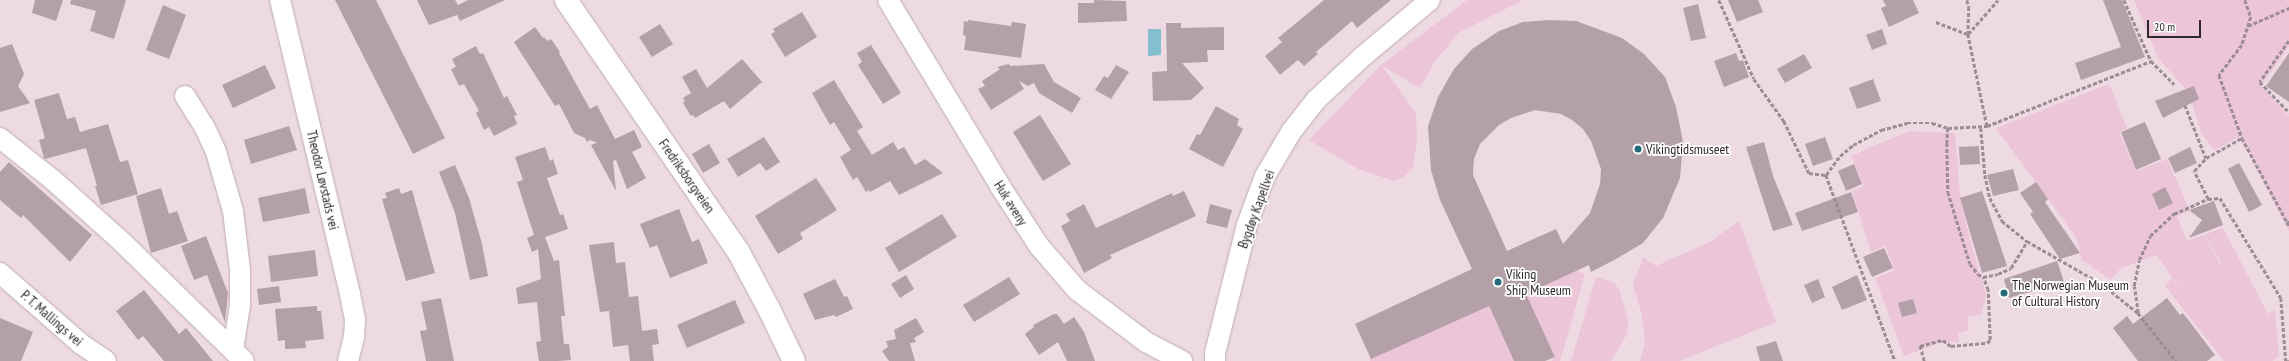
<!DOCTYPE html>
<html>
<head>
<meta charset="utf-8">
<style>
	body { margin:0 }
	#map { position:relative; width:2289px; height:361px; overflow:hidden; background:#eedae3; font-family:"PT Sans Narrow",sans-serif }
	div>[style] { position:absolute }
	[style*='--x'] { left:calc(var(--x)*1px); top:calc(var(--y)*1px); width:calc(var(--w)*1px); rotate:calc(var(--a)*1deg) }
	.green>* { inset:0; background:#ecc5d7 }
	.water>* { inset:0; background:#83c0cf }
	.building>* { inset:0; background:#b3a0a9 }
	.path>* { height:2.5px; margin-top:-1.25px; transform-origin:0; background:repeating-linear-gradient(90deg,#9c8d94 0 4px,transparent 0 6px) }
	.roads { filter:drop-shadow(0 0 1px #bfacb5) drop-shadow(0 0 1px #bfacb5) }
	.minor>* { height:20px; margin:-10px; padding:0 10px; transform-origin:10px; border-radius:10px; background:#fff }
	.tertiary>* { height:22px; margin:-11px; padding:0 11px; transform-origin:11px; border-radius:11px; background:#fff }
	.dots>* { width:11px; height:11px; translate:-50% -50%; box-sizing:border-box; border:2px solid #fff; border-radius:50% }
	span { translate:-50% -50%; white-space:nowrap; text-align:center; line-height:1.15; -webkit-text-stroke:3.5px #fff; paint-order:stroke }
	.poi-label { font-size:14px; color:#2f282b }
	.left { translate:0 -50%; text-align:left }
	.street-label { font-size:14px; color:#2f282b }
	.scale { position:absolute; left:2147px; top:20px; width:54px; height:18px; box-sizing:border-box; border:2px solid #2f282b; border-top:0; padding-left:5px; font-size:12px; line-height:14px; white-space:nowrap; color:#2f282b; -webkit-text-stroke:3px #fff; paint-order:stroke }
</style>
</head>
<body>
<div id="map">
	<div class="green">
		<div style="clip-path:polygon(1467px 0,1523px 0,1458px 33px,1434px 63px,1420px 88px,1382px 66px,1416px 113px,1417px 139px,1413px 168px,1403px 177px,1394px 181px,1358px 169px,1309px 140px,1381px 65px)"></div>
		<div style="clip-path:polygon(2134px 0,2289px 0,2289px 46px,2261px 86px,2289px 116px,2289px 231px,2240px 137px,2214px 150px,2201px 133px,2189px 93px,2158px 58px)"></div>
		<div style="clip-path:polygon(2109px 84px,2127px 128px,2119px 132px,2136px 171px,2167px 159px,2190px 211px,2177px 216px,2187px 241px,2203px 235px,2219px 261px,2219px 271px,2220px 260px,2204px 235px,2223px 228px,2268px 314px,2275px 310px,2279px 357px,2272px 361px,2224px 361px,2165px 286px,2171px 279px,2196px 288px,2173px 279px,2157px 255px,2121px 268px,2111px 280px,2082px 260px,2076px 237px,1996px 128px)"></div>
		<div style="clip-path:polygon(1909px 131px,1955px 133px,1960px 195px,1970px 240px,1986px 295px,1981px 315px,1967px 317px,1969px 330px,1958px 333px,1959px 342px,1939px 343px,1904px 356px,1875px 278px,1895px 270px,1885px 246px,1871px 252px,1852px 191px,1864px 186px,1851px 156px)"></div>
		<div style="clip-path:polygon(1739px 221px,1776px 322px,1679px 361px,1640px 361px,1645px 343px,1642px 315px,1633px 285px,1643px 257px,1656px 266px,1710px 242px)"></div>
		<div style="clip-path:polygon(1574px 270px,1585px 274px,1560px 361px,1552px 361px,1555px 356px,1525px 293px)"></div>
		<div style="clip-path:polygon(1596px 277px,1613px 282px,1619px 289px,1628px 321px,1627px 334px,1611px 361px,1571px 361px)"></div>
		<div style="clip-path:polygon(1488px 305px,1514px 361px,1370px 361px,1370px 358px)"></div>
	</div>
	<div class="water">
		<div style="clip-path:polygon(1148px 29px,1161px 29px,1161px 55px,1148px 56px)"></div>
	</div>
	<div class="building">
		<div style="clip-path:polygon(35px 0,63px 0,56px 21px,32px 13px)"></div>
		<div style="clip-path:polygon(71px 0,126px 0,114px 39px,90px 31px,96px 11px,70px 4px)"></div>
		<div style="clip-path:polygon(335px 0,376px 0,445px 138px,413px 154px)"></div>
		<div style="clip-path:polygon(417px 0,455px 0,458px 5px,468px 0,505px 0,460px 21px,457px 15px,429px 25px)"></div>
		<div style="clip-path:polygon(1094px 0,1126px 1px,1127px 21px,1078px 23px,1078px 3px,1094px 3px)"></div>
		<div style="clip-path:polygon(1324px 0,1391px 0,1357px 28px,1352px 21px,1316px 52px,1318px 54px,1304px 66px,1298px 60px,1280px 75px,1265px 56px,1282px 42px,1278px 38px)"></div>
		<div style="clip-path:polygon(1728px 0,1758px 0,1763px 12px,1737px 22px)"></div>
		<div style="clip-path:polygon(1883px 0,1913px 0,1919px 13px,1889px 27px,1881px 8px,1886px 6px)"></div>
		<div style="clip-path:polygon(2103px 0,2122px 0,2145px 57px,2081px 80px,2075px 63px,2121px 47px)"></div>
		<div style="clip-path:polygon(1698px 4px,1706px 38px,1691px 41px,1683px 8px)"></div>
		<div style="clip-path:polygon(163px 5px,186px 15px,169px 59px,146px 50px)"></div>
		<div style="clip-path:polygon(802px 12px,817px 37px,785px 57px,771px 34px,775px 32px,773px 29px)"></div>
		<div style="clip-path:polygon(968px 20px,1011px 26px,1012px 22px,1026px 24px,1021px 58px,964px 50px,966px 36px,963px 35px,964px 21px,968px 22px)"></div>
		<div style="clip-path:polygon(evenodd,1549px 20px,1576px 21px,1622px 38px,1644px 54px,1665px 77px,1676px 107px,1683px 142px,1680px 178px,1663px 218px,1643px 243px,1616px 259px,1591px 272px,1589px 265px,1526px 294px,1555px 357px,1545px 361px,1514px 361px,1489px 306px,1371px 359px,1355px 324px,1472px 269px,1440px 200px,1431px 170px,1428px 126px,1438px 97px,1454px 69px,1472px 49px,1499px 31px,1523px 22px,1549px 20px,1535px 110px,1561px 114px,1572px 120px,1583px 129px,1591px 141px,1601px 169px,1600px 184px,1590px 213px,1563px 244px,1556px 229px,1507px 251px,1473px 175px,1474px 159px,1480px 144px,1499px 125px,1511px 118px,1535px 110px)"></div>
		<div style="clip-path:polygon(1166px 23px,1181px 23px,1181px 28px,1224px 27px,1224px 50px,1207px 50px,1208px 62px,1182px 63px,1204px 88px,1191px 100px,1153px 101px,1152px 72px,1167px 71px)"></div>
		<div style="clip-path:polygon(660px 24px,673px 44px,652px 57px,639px 37px)"></div>
		<div style="clip-path:polygon(535px 27px,543px 38px,544px 37px,547px 41px,551px 39px,560px 52px,559px 53px,590px 109px,597px 105px,615px 139px,634px 130px,642px 147px,632px 152px,646px 178px,627px 189px,616px 160px,613px 161px,616px 191px,591px 145px,597px 143px,590px 140px,587px 142px,585px 138px,574px 133px,559px 104px,555px 106px,514px 42px)"></div>
		<div style="clip-path:polygon(1882px 29px,1887px 44px,1872px 50px,1866px 35px)"></div>
		<div style="clip-path:polygon(12px 44px,24px 74px,18px 86px,30px 103px,0 112px,0 48px)"></div>
		<div style="clip-path:polygon(871px 45px,901px 93px,883px 104px,858px 65px,862px 62px,857px 53px)"></div>
		<div style="clip-path:polygon(476px 46px,480px 54px,483px 53px,504px 98px,507px 96px,517px 115px,514px 116px,517px 124px,494px 136px,489px 127px,484px 130px,476px 113px,479px 111px,464px 84px,459px 86px,451px 69px,456px 67px,452px 59px)"></div>
		<div style="clip-path:polygon(1736px 53px,1739px 61px,1743px 60px,1749px 77px,1724px 87px,1714px 61px)"></div>
		<div style="clip-path:polygon(2289px 53px,2289px 102px,2266px 86px)"></div>
		<div style="clip-path:polygon(1804px 54px,1812px 68px,1785px 83px,1777px 69px)"></div>
		<div style="clip-path:polygon(742px 59px,762px 82px,730px 109px,724px 101px,695px 118px,693px 115px,691px 116px,683px 103px,685px 101px,683px 98px,691px 93px,682px 77px,696px 69px,707px 88px)"></div>
		<div style="clip-path:polygon(1009px 64px,1010px 66px,1044px 64px,1054px 82px,1081px 98px,1072px 113px,1039px 93px,1034px 83px,1028px 86px,1019px 81px,1024px 89px,991px 110px,978px 89px,985px 86px,982px 81px,1000px 69px,997px 67px)"></div>
		<div style="clip-path:polygon(265px 65px,276px 88px,233px 108px,222px 85px)"></div>
		<div style="clip-path:polygon(1116px 65px,1129px 72px,1111px 99px,1095px 90px,1104px 76px,1108px 78px)"></div>
		<div style="clip-path:polygon(1873px 79px,1881px 101px,1857px 109px,1849px 88px)"></div>
		<div style="clip-path:polygon(834px 80px,863px 127px,857px 131px,872px 155px,893px 142px,898px 150px,904px 147px,915px 165px,925px 159px,943px 173px,899px 195px,890px 181px,870px 192px,869px 190px,866px 192px,857px 177px,853px 180px,840px 157px,851px 150px,834px 122px,830px 125px,812px 93px)"></div>
		<div style="clip-path:polygon(2194px 86px,2199px 99px,2163px 118px,2155px 101px)"></div>
		<div style="clip-path:polygon(59px 93px,67px 119px,75px 117px,80px 132px,108px 124px,120px 162px,128px 160px,138px 194px,101px 205px,95px 186px,97px 186px,86px 148px,45px 159px,44px 158px,39px 140px,45px 138px,34px 100px)"></div>
		<div style="clip-path:polygon(1216px 106px,1239px 119px,1237px 125px,1243px 129px,1223px 167px,1189px 149px,1197px 134px,1200px 135px)"></div>
		<div style="clip-path:polygon(1040px 115px,1071px 164px,1043px 181px,1013px 132px)"></div>
		<div style="clip-path:polygon(2145px 122px,2161px 159px,2136px 170px,2121px 132px)"></div>
		<div style="clip-path:polygon(289px 126px,297px 150px,251px 164px,244px 140px)"></div>
		<div style="clip-path:polygon(764px 137px,780px 162px,766px 171px,760px 163px,738px 177px,727px 159px)"></div>
		<div style="clip-path:polygon(1825px 137px,1833px 159px,1813px 166px,1805px 144px)"></div>
		<div style="clip-path:polygon(1764px 142px,1773px 176px,1793px 225px,1773px 231px,1746px 147px)"></div>
		<div style="clip-path:polygon(709px 144px,720px 163px,703px 173px,692px 154px)"></div>
		<div style="clip-path:polygon(1979px 146px,1980px 164px,1960px 165px,1959px 147px)"></div>
		<div style="clip-path:polygon(545px 147px,550px 161px,553px 159px,558px 174px,547px 178px,560px 215px,563px 214px,568px 229px,545px 237px,554px 261px,559px 260px,565px 316px,561px 316px,564px 344px,569px 344px,571px 360px,558px 361px,539px 361px,536px 342px,541px 341px,537px 302px,518px 304px,516px 288px,541px 279px,538px 249px,532px 252px,527px 238px,534px 235px,517px 182px,523px 180px,515px 157px)"></div>
		<div style="clip-path:polygon(2190px 147px,2197px 163px,2175px 173px,2168px 158px)"></div>
		<div style="clip-path:polygon(9px 162px,92px 235px,70px 262px,23px 215px,21px 218px,0 200px,0 172px)"></div>
		<div style="clip-path:polygon(2239px 163px,2262px 205px,2249px 212px,2228px 169px)"></div>
		<div style="clip-path:polygon(1854px 164px,1862px 184px,1846px 191px,1838px 171px)"></div>
		<div style="clip-path:polygon(455px 165px,469px 198px,482px 244px,488px 276px,470px 280px,455px 213px,439px 172px)"></div>
		<div style="clip-path:polygon(2013px 169px,2019px 190px,1993px 196px,1987px 175px)"></div>
		<div style="clip-path:polygon(816px 178px,837px 210px,800px 233px,803px 239px,778px 254px,755px 216px)"></div>
		<div style="clip-path:polygon(2036px 182px,2048px 199px,2045px 202px,2080px 253px,2060px 259px,2030px 214px,2033px 212px,2020px 193px)"></div>
		<div style="clip-path:polygon(2165px 187px,2173px 203px,2159px 210px,2152px 194px)"></div>
		<div style="clip-path:polygon(161px 188px,169px 214px,177px 211px,188px 241px,151px 253px,136px 196px)"></div>
		<div style="clip-path:polygon(305px 188px,310px 213px,263px 222px,258px 198px)"></div>
		<div style="clip-path:polygon(399px 188px,401px 194px,412px 190px,435px 273px,406px 281px,382px 199px,387px 198px,385px 193px)"></div>
		<div style="clip-path:polygon(1184px 191px,1196px 216px,1110px 255px,1112px 258px,1084px 273px,1061px 226px,1070px 221px,1066px 214px,1084px 204px,1096px 228px,1172px 193px,1173px 196px)"></div>
		<div style="clip-path:polygon(1982px 191px,2007px 266px,1982px 273px,1960px 198px)"></div>
		<div style="clip-path:polygon(1851px 192px,1858px 212px,1802px 231px,1795px 213px)"></div>
		<div style="clip-path:polygon(2214px 201px,2223px 225px,2189px 238px,2202px 220px,2189px 210px)"></div>
		<div style="clip-path:polygon(1210px 204px,1232px 210px,1227px 228px,1206px 223px)"></div>
		<div style="clip-path:polygon(679px 209px,692px 242px,699px 239px,708px 263px,670px 278px,657px 245px,650px 248px,640px 224px)"></div>
		<div style="clip-path:polygon(942px 214px,957px 237px,899px 272px,885px 248px)"></div>
		<div style="clip-path:polygon(206px 236px,228px 293px,225px 322px,207px 275px,194px 280px,181px 246px)"></div>
		<div style="clip-path:polygon(614px 242px,616px 263px,625px 262px,629px 297px,638px 296px,642px 331px,657px 329px,659px 344px,652px 345px,654px 361px,630px 361px,628px 345px,613px 347px,609px 311px,600px 312px,589px 245px)"></div>
		<div style="clip-path:polygon(1884px 248px,1893px 268px,1872px 277px,1863px 257px)"></div>
		<div style="clip-path:polygon(315px 250px,318px 276px,271px 282px,268px 256px)"></div>
		<div style="clip-path:polygon(2057px 261px,2064px 282px,2009px 298px,2004px 279px)"></div>
		<div style="clip-path:polygon(906px 275px,914px 289px,900px 298px,891px 284px)"></div>
		<div style="clip-path:polygon(1857px 275px,1867px 300px,1842px 310px,1832px 287px)"></div>
		<div style="clip-path:polygon(1009px 277px,1020px 294px,974px 322px,963px 305px)"></div>
		<div style="clip-path:polygon(835px 279px,844px 297px,847px 296px,853px 309px,836px 317px,834px 315px,815px 320px,803px 294px)"></div>
		<div style="clip-path:polygon(1818px 279px,1825px 297px,1812px 303px,1804px 285px)"></div>
		<div style="clip-path:polygon(279px 286px,281px 302px,259px 305px,257px 289px)"></div>
		<div style="clip-path:polygon(144px 290px,179px 334px,186px 328px,213px 361px,164px 361px,143px 336px,138px 340px,116px 311px)"></div>
		<div style="clip-path:polygon(441px 298px,454px 361px,426px 361px,420px 331px,427px 330px,421px 302px)"></div>
		<div style="clip-path:polygon(2167px 298px,2180px 315px,2183px 313px,2215px 355px,2207px 361px,2138px 361px,2113px 328px,2127px 316px,2133px 324px)"></div>
		<div style="clip-path:polygon(1913px 299px,1917px 313px,1902px 317px,1898px 303px)"></div>
		<div style="clip-path:polygon(735px 300px,745px 323px,687px 348px,677px 325px)"></div>
		<div style="clip-path:polygon(317px 306px,317px 311px,321px 311px,324px 339px,305px 341px,306px 348px,285px 349px,285px 340px,278px 341px,275px 309px)"></div>
		<div style="clip-path:polygon(1054px 314px,1057px 314px,1064px 324px,1074px 317px,1084px 332px,1095px 361px,1067px 361px,1058px 342px,1039px 355px,1025px 334px,1034px 327px,1033px 325px)"></div>
		<div style="clip-path:polygon(0 318px,33px 332px,21px 361px,0 361px)"></div>
		<div style="clip-path:polygon(916px 318px,924px 332px,914px 338px,916px 342px,910px 343px,915px 361px,889px 361px,882px 351px,888px 347px,886px 341px,896px 339px,894px 330px)"></div>
		<div style="clip-path:polygon(1776px 341px,1783px 361px,1760px 361px,1756px 347px)"></div>
	</div>
	<div class="path">
		<div style="--x:1719;--y:0;--w:86;--a:66.1"></div>
		<div style="--x:1754;--y:79;--w:52;--a:54.5"></div>
		<div style="--x:1784;--y:121;--w:58;--a:64.3"></div>
		<div style="--x:1809;--y:173;--w:17;--a:7"></div>
		<div style="--x:1967;--y:0;--w:7;--a:74"></div>
		<div style="--x:1969;--y:7;--w:27;--a:92"></div>
		<div style="--x:1968;--y:34;--w:94;--a:78.3"></div>
		<div style="--x:2124;--y:0;--w:67;--a:66.1"></div>
		<div style="--x:2151;--y:61;--w:33;--a:45"></div>
		<div style="--x:2245;--y:0;--w:18;--a:71"></div>
		<div style="--x:2251;--y:17;--w:29;--a:108"></div>
		<div style="--x:2242;--y:45;--w:38;--a:127"></div>
		<div style="--x:2219;--y:75;--w:67;--a:69.9"></div>
		<div style="--x:2242;--y:138;--w:95;--a:61.8"></div>
		<div style="--x:2287;--y:222;--w:2;--a:0"></div>
		<div style="--x:1936;--y:22;--w:34;--a:21"></div>
		<div style="--x:1968;--y:34;--w:45;--a:-48.6"></div>
		<div style="--x:2248;--y:26;--w:45;--a:-23.7"></div>
		<div style="--x:2289;--y:41;--w:50;--a:125.3"></div>
		<div style="--x:2260;--y:82;--w:42;--a:46"></div>
		<div style="--x:2185;--y:105;--w:57;--a:68.4"></div>
		<div style="--x:1948;--y:128;--w:15;--a:94"></div>
		<div style="--x:1947;--y:143;--w:49;--a:88.8"></div>
		<div style="--x:1948;--y:192;--w:75;--a:73"></div>
		<div style="--x:1970;--y:264;--w:13;--a:51"></div>
		<div style="--x:1978;--y:274;--w:6;--a:31"></div>
		<div style="--x:1981;--y:128;--w:47;--a:85.1"></div>
		<div style="--x:1985;--y:175;--w:24;--a:78"></div>
		<div style="--x:1990;--y:198;--w:26;--a:62"></div>
		<div style="--x:2002;--y:221;--w:32;--a:39"></div>
		<div style="--x:2027;--y:241;--w:86;--a:29.8"></div>
		<div style="--x:2102;--y:284;--w:46;--a:38.9"></div>
		<div style="--x:2138;--y:313;--w:61;--a:51.6"></div>
		<div style="--x:1826;--y:175;--w:24;--a:-54"></div>
		<div style="--x:1840;--y:156;--w:17;--a:-40"></div>
		<div style="--x:1853;--y:145;--w:32;--a:-28"></div>
		<div style="--x:1881;--y:130;--w:27;--a:-15"></div>
		<div style="--x:1907;--y:123;--w:25;--a:0"></div>
		<div style="--x:1932;--y:123;--w:17;--a:17"></div>
		<div style="--x:1948;--y:128;--w:39;--a:-3"></div>
		<div style="--x:1987;--y:126;--w:176;--a:-21.6"></div>
		<div style="--x:1826;--y:175;--w:198;--a:69.6"></div>
		<div style="--x:2208;--y:199;--w:12;--a:-5"></div>
		<div style="--x:2220;--y:198;--w:117;--a:58.6"></div>
		<div style="--x:2281;--y:298;--w:63;--a:85.5"></div>
		<div style="--x:2287;--y:222;--w:4;--a:63"></div>
		<div style="--x:2138;--y:313;--w:27;--a:-98"></div>
		<div style="--x:2134;--y:286;--w:26;--a:-79"></div>
		<div style="--x:2139;--y:260;--w:26;--a:-65"></div>
		<div style="--x:2150;--y:236;--w:33;--a:-43"></div>
		<div style="--x:2174;--y:214;--w:37;--a:-24"></div>
		<div style="--x:2208;--y:199;--w:31;--a:-117"></div>
		<div style="--x:2194;--y:171;--w:18;--a:-47"></div>
		<div style="--x:2206;--y:158;--w:41;--a:-29.1"></div>
		<div style="--x:1924;--y:361;--w:16;--a:-105"></div>
		<div style="--x:1920;--y:346;--w:24;--a:-15"></div>
		<div style="--x:1943;--y:340;--w:10;--a:37"></div>
		<div style="--x:1951;--y:346;--w:36;--a:-5"></div>
		<div style="--x:1987;--y:343;--w:4;--a:-45"></div>
		<div style="--x:1990;--y:340;--w:50;--a:-92.3"></div>
		<div style="--x:1988;--y:290;--w:14;--a:-111"></div>
		<div style="--x:1983;--y:277;--w:15;--a:-11"></div>
		<div style="--x:1998;--y:274;--w:14;--a:-25"></div>
		<div style="--x:2011;--y:268;--w:31;--a:-59"></div>
		<div style="--x:2288;--y:361;--w:1;--a:-45"></div>
	</div>
	<div class="roads">
		<div class="minor">
			<div style="--x:280;--y:0;--w:302;--a:76.6"></div>
			<div style="--x:350;--y:294;--w:25;--a:79"></div>
			<div style="--x:355;--y:319;--w:18;--a:93"></div>
			<div style="--x:354;--y:337;--w:25;--a:104"></div>
			<div style="--x:888;--y:0;--w:217;--a:58.9"></div>
			<div style="--x:1000;--y:186;--w:72;--a:57"></div>
			<div style="--x:1039;--y:246;--w:58;--a:49.2"></div>
			<div style="--x:1077;--y:290;--w:86;--a:37"></div>
			<div style="--x:1146;--y:342;--w:41;--a:27.8"></div>
			<div style="--x:185;--y:96;--w:36;--a:58"></div>
			<div style="--x:204;--y:126;--w:29;--a:65"></div>
			<div style="--x:216;--y:152;--w:61;--a:73.9"></div>
			<div style="--x:233;--y:211;--w:59;--a:83.2"></div>
			<div style="--x:240;--y:270;--w:35;--a:90"></div>
			<div style="--x:240;--y:305;--w:46;--a:98.8"></div>
			<div style="--x:0;--y:138;--w:68;--a:38.4"></div>
			<div style="--x:53;--y:180;--w:93;--a:41.9"></div>
			<div style="--x:122;--y:242;--w:170;--a:44.3"></div>
			<div style="--x:0;--y:273;--w:108;--a:41.2"></div>
			<div style="--x:81;--y:344;--w:30;--a:34"></div>
			<div style="--x:1215;--y:361;--w:8;--a:-90"></div>
			<div style="--x:1215;--y:353;--w:132;--a:-76"></div>
			<div style="--x:1247;--y:225;--w:52;--a:-69.8"></div>
			<div style="--x:1265;--y:176;--w:51;--a:-59.4"></div>
			<div style="--x:1291;--y:132;--w:41;--a:-52"></div>
			<div style="--x:1316;--y:100;--w:62;--a:-43"></div>
			<div style="--x:1361;--y:58;--w:90;--a:-40"></div>
		</div>
		<div class="tertiary">
			<div style="--x:566;--y:0;--w:304;--a:55.6"></div>
			<div style="--x:738;--y:251;--w:68;--a:61.9"></div>
			<div style="--x:770;--y:311;--w:55;--a:64.4"></div>
		</div>
	</div>
	<div class="dots">
		<div style="left:1638px;top:149px;background:#246a79"></div>
		<div style="left:1498px;top:282px;background:#246a79"></div>
		<div style="left:2004px;top:293px;background:#246a79"></div>
	</div>
	<div class="poi-label">
		<span class="left" style="left:1646px;top:149px">Vikingtidsmuseet</span>
		<span class="left" style="left:1506px;top:282px">Viking<br>Ship Museum</span>
		<span class="left" style="left:2012px;top:293px">The Norwegian Museum<br>of Cultural History</span>
	</div>
	<div class="street-label">
		<span style="left:687px;top:176px;rotate:55deg">Fredriksborgveien</span>
		<span style="left:323px;top:180px;rotate:77deg">Theodor Løvstads vei</span>
		<span style="left:1011px;top:203px;rotate:58deg">Huk aveny</span>
		<span style="left:1256px;top:209px;rotate:-70deg">Bygdøy Kapellvei</span>
		<span style="left:52px;top:318px;rotate:41deg">P. T. Mallings vei</span>
	</div>
	<div class="scale">20 m</div>
</div>
</body>
</html>
